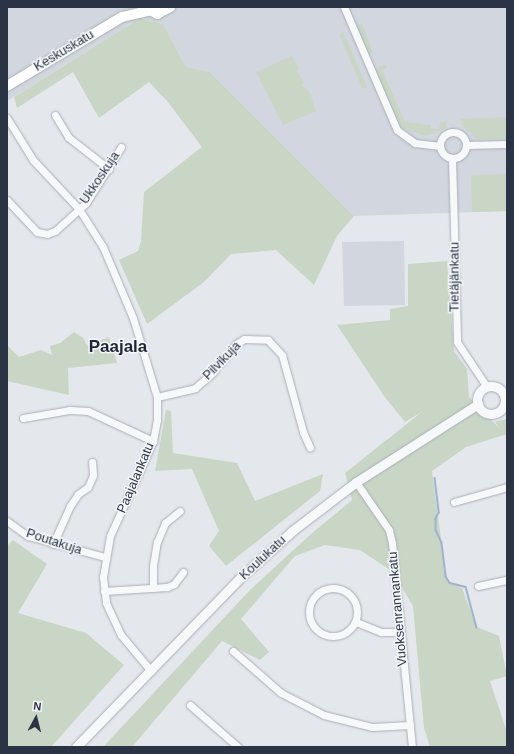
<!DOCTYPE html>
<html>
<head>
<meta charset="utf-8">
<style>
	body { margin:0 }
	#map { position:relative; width:514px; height:754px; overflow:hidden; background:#e4e7ec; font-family:Helvetica,sans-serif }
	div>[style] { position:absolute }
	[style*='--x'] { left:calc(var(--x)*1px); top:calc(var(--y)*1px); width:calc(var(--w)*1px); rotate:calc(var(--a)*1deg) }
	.built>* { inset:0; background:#d2d6de }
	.green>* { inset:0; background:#c9d6c5 }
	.stream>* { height:1.5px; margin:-0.75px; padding:0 0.75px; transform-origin:0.75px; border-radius:0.75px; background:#9fb4cc }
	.roads { filter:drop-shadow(0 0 1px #a9aeb7) drop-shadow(0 0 1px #a9aeb7) }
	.minor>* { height:7px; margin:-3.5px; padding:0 3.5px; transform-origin:3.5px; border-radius:3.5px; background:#f7f8fa }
	.minor>.ring { margin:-3.5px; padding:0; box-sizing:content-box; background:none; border:7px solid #f7f8fa; border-radius:50% }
	.tertiary>* { height:9px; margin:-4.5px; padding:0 4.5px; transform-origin:4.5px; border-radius:4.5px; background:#f7f8fa }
	.tertiary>.ring { margin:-4.5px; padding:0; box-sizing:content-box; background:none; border:9px solid #f7f8fa; border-radius:50% }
	.secondary>* { height:10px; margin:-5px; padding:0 5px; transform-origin:5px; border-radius:5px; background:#fff }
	span { translate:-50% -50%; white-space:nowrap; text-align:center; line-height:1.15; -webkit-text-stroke:3px #f4f6f9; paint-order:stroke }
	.street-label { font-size:13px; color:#2b3445 }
	.district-label { font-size:17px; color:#1d2536; font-weight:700 }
	.frame { position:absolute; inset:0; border:8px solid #2b3445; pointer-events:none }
	.north { position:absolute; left:16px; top:698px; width:40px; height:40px; -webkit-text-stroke:3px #f4f6f9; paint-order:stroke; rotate:7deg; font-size:11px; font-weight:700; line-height:16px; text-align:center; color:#2b3445 }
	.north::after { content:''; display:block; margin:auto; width:14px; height:18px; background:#2b3445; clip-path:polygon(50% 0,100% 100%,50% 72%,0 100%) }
</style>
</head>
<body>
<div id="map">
	<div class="built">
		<div style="clip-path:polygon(7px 7px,507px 7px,507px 211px,354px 216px,210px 72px,186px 67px,163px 24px,140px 18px,7px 101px)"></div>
		<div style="clip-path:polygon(404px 241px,405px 305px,344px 306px,342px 242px)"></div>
	</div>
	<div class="green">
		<div style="clip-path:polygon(140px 18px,163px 24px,186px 67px,210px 72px,354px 216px,337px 236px,314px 285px,276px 250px,231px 254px,204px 282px,147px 324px,119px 260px,138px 251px,141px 241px,144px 192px,202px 147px,167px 101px,149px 82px,99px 118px,73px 72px,17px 108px,14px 97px)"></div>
		<div style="clip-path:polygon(362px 24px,373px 52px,368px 55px,355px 26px)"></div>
		<div style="clip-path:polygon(343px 31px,367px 87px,366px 88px,362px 88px,340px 36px)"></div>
		<div style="clip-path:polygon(292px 56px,299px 69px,296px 71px,304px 82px,302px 85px,310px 93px,316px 111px,283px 125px,256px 72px)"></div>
		<div style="clip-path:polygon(384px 64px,387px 68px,382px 70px,405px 122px,431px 125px,431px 129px,439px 129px,440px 122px,447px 122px,445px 129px,425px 136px,403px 128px,396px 118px,376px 74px,376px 69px)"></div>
		<div style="clip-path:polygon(507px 117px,507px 139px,477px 139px,462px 125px,461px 119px)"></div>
		<div style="clip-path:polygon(507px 174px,507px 211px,472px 212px,471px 175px)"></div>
		<div style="clip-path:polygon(447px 261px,454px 351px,467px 369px,469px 397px,500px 429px,495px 422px,507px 419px,507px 434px,466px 447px,432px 471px,446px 577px,452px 584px,462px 588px,477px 627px,499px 636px,507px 676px,490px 681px,507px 732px,507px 747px,430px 747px,424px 728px,413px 606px,393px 572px,360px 550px,325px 545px,295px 556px,241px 619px,269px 652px,260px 660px,222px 641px,132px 747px,103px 747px,250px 590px,311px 534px,352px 500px,345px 473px,423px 411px,405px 422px,384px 396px,337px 325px,390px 320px,390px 309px,408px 306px,408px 264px)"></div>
		<div style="clip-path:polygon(74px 332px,83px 338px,87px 346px,109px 337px,117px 363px,68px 368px,69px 395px,7px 381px,7px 345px,19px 357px,41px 350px,52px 355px,50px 346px,60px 343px)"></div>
		<div style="clip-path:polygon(166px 410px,171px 411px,173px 453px,237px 463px,255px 501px,323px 474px,320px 491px,226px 566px,209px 546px,219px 531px,192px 469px,155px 471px)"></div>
		<div style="clip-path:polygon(13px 540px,47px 564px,18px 613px,86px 633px,124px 665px,51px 747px,7px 747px,7px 546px)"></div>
	</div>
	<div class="stream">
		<div style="--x:435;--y:478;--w:35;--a:83"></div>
		<div style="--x:439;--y:513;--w:7;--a:117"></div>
		<div style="--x:436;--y:519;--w:11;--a:90"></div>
		<div style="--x:436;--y:530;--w:14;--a:65"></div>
		<div style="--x:442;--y:543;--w:34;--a:83"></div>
		<div style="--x:446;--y:577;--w:7;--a:56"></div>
		<div style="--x:450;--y:583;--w:16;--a:14"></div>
		<div style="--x:466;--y:587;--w:42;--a:75"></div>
	</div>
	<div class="roads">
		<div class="minor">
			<div style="--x:344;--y:7;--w:134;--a:66.7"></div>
			<div style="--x:397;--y:130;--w:22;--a:36"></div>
			<div style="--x:415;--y:143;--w:25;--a:7"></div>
			<div style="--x:55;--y:115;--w:26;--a:59"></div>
			<div style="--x:68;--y:137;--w:52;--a:38"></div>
			<div style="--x:7;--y:118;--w:49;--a:58.2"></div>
			<div style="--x:33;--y:160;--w:67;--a:46.8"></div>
			<div style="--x:79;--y:209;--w:45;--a:57.7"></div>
			<div style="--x:103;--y:247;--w:77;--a:67.1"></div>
			<div style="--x:133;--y:318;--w:83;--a:73.1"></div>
			<div style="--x:157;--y:397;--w:23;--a:90"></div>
			<div style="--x:157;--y:420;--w:21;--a:101"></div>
			<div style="--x:153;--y:441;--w:104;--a:114.4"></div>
			<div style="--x:110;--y:536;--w:42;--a:99.7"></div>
			<div style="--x:103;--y:577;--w:26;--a:83"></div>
			<div style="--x:106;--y:603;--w:35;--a:65"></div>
			<div style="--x:121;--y:635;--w:47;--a:50.2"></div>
			<div class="ring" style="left:440px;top:132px;width:19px;height:19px"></div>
			<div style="--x:466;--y:145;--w:41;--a:-1.4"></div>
			<div style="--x:452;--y:158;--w:184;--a:88.4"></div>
			<div style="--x:457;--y:342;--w:54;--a:56.3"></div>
			<div style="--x:7;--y:200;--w:44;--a:46.8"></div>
			<div style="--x:37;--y:232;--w:10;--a:11"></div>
			<div style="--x:47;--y:234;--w:9;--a:-21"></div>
			<div style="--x:55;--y:231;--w:42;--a:-42.1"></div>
			<div style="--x:86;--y:203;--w:66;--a:-58"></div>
			<div style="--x:157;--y:397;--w:39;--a:-13"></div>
			<div style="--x:195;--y:388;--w:23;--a:-41"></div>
			<div style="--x:212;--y:373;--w:38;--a:-50"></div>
			<div style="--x:236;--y:344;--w:9;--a:-32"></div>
			<div style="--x:244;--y:339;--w:24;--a:2"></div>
			<div style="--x:268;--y:340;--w:21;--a:47"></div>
			<div style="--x:282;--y:355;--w:80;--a:74.7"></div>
			<div style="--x:303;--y:432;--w:17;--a:66"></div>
			<div style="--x:23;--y:418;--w:48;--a:-9.7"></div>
			<div style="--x:70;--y:410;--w:18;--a:3"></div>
			<div style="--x:88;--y:411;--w:72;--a:24.8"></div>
			<div style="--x:356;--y:482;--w:58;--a:55.5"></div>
			<div style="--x:389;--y:530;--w:13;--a:77"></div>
			<div style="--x:392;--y:543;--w:205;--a:84.4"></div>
			<div style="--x:454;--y:502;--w:55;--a:-15.8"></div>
			<div style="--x:7;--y:521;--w:26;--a:36"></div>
			<div style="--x:28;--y:536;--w:79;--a:15.4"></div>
			<div style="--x:53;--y:544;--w:42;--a:-65.9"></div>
			<div style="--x:70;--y:506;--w:14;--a:-56"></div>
			<div style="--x:78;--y:494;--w:12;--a:-35"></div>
			<div style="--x:88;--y:487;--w:13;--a:-67"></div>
			<div style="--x:93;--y:475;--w:13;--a:-94"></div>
			<div style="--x:478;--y:586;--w:30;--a:-12"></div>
			<div class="ring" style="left:309px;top:588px;width:41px;height:41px"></div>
			<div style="--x:153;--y:588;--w:22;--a:-90"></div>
			<div style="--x:153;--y:566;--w:24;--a:-81"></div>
			<div style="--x:157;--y:542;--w:21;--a:-67"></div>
			<div style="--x:165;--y:523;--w:19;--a:-39"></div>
			<div style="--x:104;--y:591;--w:63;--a:-3.6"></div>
			<div style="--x:167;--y:587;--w:8;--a:-23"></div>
			<div style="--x:174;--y:584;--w:15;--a:-53"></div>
			<div style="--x:356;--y:622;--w:27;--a:22"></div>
			<div style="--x:381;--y:632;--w:19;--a:0"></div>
			<div style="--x:233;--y:651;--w:64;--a:41.2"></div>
			<div style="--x:281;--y:693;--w:48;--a:27.1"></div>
			<div style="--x:324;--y:715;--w:49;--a:14"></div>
			<div style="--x:372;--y:727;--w:38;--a:-3"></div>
			<div style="--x:190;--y:705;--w:64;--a:41.2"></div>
		</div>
		<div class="tertiary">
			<div class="ring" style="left:477px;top:386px;width:19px;height:19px"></div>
			<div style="--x:76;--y:747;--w:237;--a:-45.9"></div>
			<div style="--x:241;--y:577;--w:69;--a:-42"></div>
			<div style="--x:292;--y:531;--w:81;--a:-37.4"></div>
			<div style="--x:356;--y:482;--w:145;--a:-32.6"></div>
		</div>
		<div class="secondary">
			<div style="--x:145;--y:7;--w:14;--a:30"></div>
			<div style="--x:157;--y:14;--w:15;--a:-28"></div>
			<div style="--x:7;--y:86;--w:134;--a:-31"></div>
			<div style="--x:122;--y:17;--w:27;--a:-13"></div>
		</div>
	</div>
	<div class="street-label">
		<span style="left:64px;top:51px;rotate:-31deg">Keskuskatu</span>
		<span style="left:100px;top:178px;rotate:-56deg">Ukkoskuja</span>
		<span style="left:455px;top:277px;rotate:-90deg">Tietäjänkatu</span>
		<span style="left:222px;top:361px;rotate:-46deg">Pilvikuja</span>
		<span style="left:136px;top:478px;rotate:-67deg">Paajalankatu</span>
		<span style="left:54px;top:542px;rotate:18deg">Poutakuja</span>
		<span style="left:263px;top:558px;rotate:-43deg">Koulukatu</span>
		<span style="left:398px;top:609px;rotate:-95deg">Vuoksenrannankatu</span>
	</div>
	<div class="district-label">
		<span style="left:118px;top:347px">Paajala</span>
	</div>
	<div class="frame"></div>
	<div class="north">N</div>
</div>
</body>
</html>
